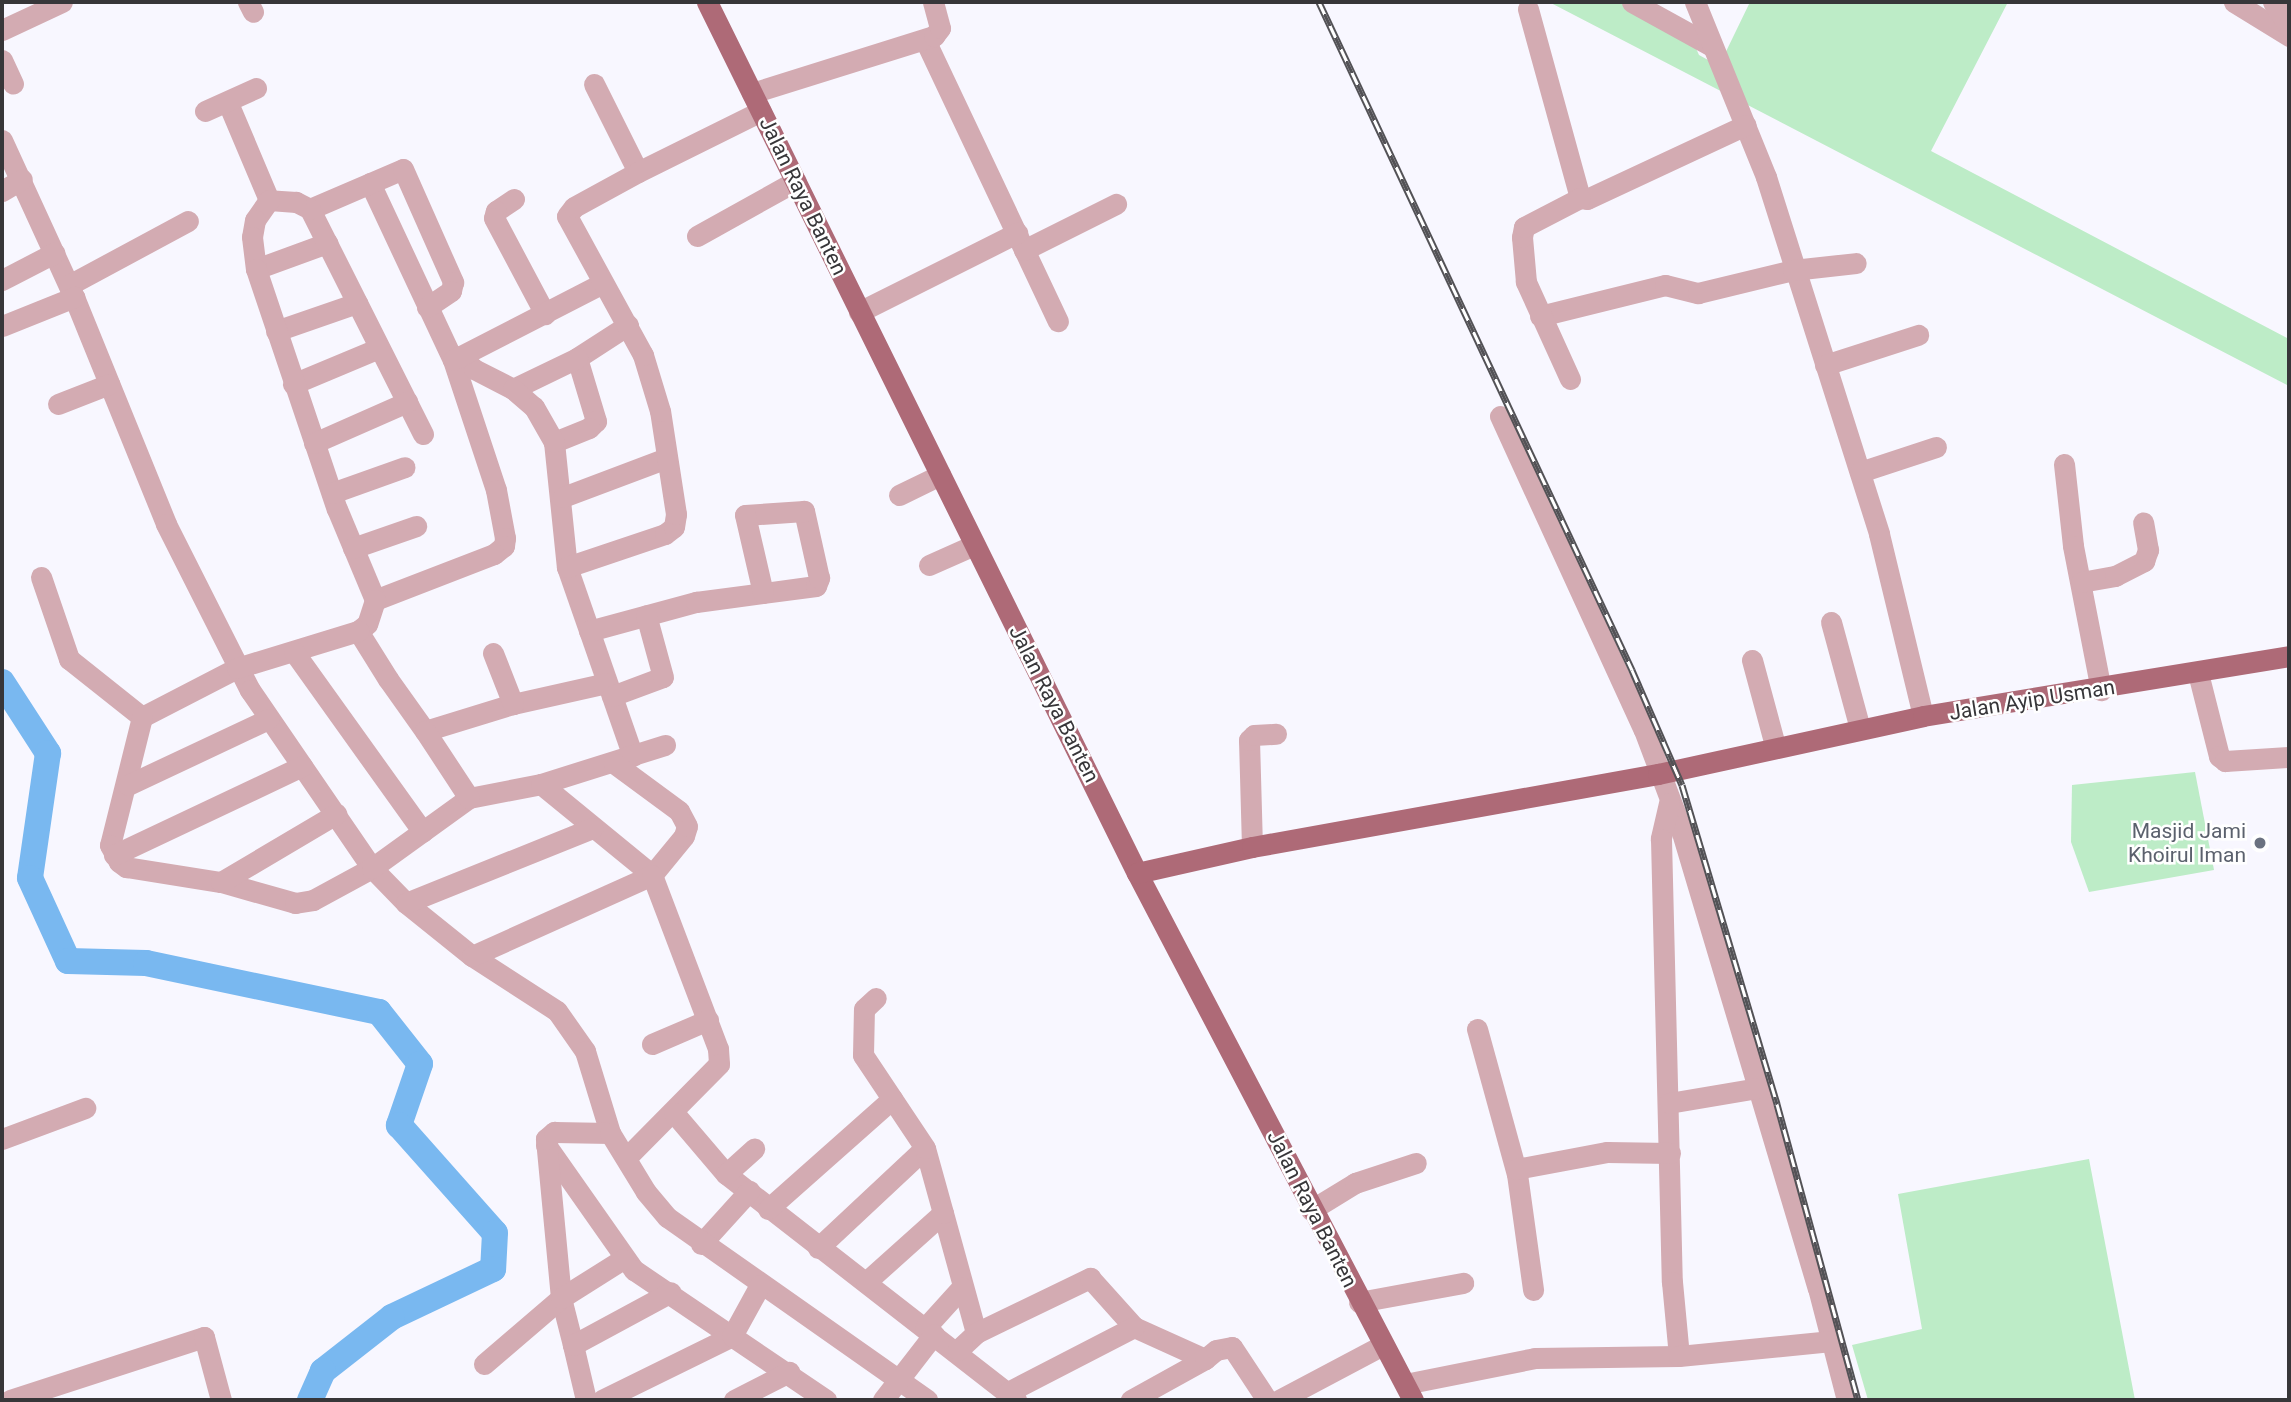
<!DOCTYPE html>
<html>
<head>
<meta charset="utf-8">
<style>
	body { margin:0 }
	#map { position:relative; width:2291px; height:1402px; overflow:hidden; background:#f8f7ff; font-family:Roboto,sans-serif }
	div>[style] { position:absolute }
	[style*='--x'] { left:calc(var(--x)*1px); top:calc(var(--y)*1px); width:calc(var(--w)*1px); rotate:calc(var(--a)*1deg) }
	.green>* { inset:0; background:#bdecc7 }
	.river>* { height:26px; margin:-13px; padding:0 13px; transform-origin:13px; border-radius:13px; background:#79b8f0 }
	.minor>* { height:21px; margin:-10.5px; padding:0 10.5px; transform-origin:10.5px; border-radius:10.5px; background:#d3abb2 }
	.major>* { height:21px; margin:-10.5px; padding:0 10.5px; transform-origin:10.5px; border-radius:10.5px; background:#ae6a77 }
	.rail>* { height:7px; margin-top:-3.5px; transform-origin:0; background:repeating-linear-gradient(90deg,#fff 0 13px,#535256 0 26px); box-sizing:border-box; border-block:2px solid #535256 }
	.dots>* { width:19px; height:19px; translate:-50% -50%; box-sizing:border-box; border:4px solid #fff; border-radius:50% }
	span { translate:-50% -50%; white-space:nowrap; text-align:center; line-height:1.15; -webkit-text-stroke:5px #fff; paint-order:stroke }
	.street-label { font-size:21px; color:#373639 }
	.worship-label { font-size:21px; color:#5b616d }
	.right { translate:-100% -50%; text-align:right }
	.frame { position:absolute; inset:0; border:4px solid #373639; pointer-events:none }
</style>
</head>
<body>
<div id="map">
	<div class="green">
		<div style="clip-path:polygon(1549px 2px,1644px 2px,1685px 24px,1699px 55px,1719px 66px,1750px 2px,2008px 2px,1931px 151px,2289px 339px,2289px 386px)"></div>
		<div style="clip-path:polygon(2195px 772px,2214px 870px,2089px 892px,2071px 842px,2072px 785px)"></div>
		<div style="clip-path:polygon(2089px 1159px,2135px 1400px,1868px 1400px,1852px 1345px,1922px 1329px,1898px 1194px)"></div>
	</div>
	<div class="river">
		<div style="--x:2;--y:682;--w:85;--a:57.1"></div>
		<div style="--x:48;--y:753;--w:126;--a:98.2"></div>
		<div style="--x:30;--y:878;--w:91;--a:65.4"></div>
		<div style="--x:68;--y:961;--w:78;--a:1.5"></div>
		<div style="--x:146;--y:963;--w:238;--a:11.9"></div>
		<div style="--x:379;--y:1012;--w:66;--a:51.7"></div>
		<div style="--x:420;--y:1064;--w:65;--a:109"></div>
		<div style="--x:399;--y:1125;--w:144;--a:48.4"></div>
		<div style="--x:495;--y:1233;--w:36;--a:93"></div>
		<div style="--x:493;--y:1269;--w:112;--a:154.6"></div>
		<div style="--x:392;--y:1317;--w:88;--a:142"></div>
		<div style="--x:323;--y:1371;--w:32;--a:114"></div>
	</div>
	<div class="minor">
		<div style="--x:248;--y:2;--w:11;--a:63"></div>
		<div style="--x:1632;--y:2;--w:89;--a:28.9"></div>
		<div style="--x:1695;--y:2;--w:189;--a:67.9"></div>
		<div style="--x:1766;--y:177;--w:374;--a:72.4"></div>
		<div style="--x:1879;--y:534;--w:187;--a:76.4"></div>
		<div style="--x:2234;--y:2;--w:65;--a:31.7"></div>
		<div style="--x:2273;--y:2;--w:30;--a:57"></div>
		<div style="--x:1528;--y:9;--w:196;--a:74.6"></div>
		<div style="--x:1580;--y:198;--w:7;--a:8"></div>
		<div style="--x:1587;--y:199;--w:175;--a:-25"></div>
		<div style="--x:2;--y:30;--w:66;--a:-25"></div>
		<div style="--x:925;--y:40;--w:311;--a:64.7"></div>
		<div style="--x:2;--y:60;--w:26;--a:65"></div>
		<div style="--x:594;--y:84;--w:98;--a:63.4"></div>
		<div style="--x:752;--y:93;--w:191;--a:-17.4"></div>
		<div style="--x:934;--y:36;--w:10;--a:-53"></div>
		<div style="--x:940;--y:28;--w:27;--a:-105"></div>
		<div style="--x:228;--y:103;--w:105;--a:67.1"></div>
		<div style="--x:205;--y:111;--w:56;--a:-24.3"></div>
		<div style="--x:2;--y:140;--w:173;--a:65.4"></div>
		<div style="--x:74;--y:297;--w:245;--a:67.9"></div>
		<div style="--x:166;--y:524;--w:186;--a:63.2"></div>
		<div style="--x:250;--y:690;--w:216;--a:55.6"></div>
		<div style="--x:372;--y:868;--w:49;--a:45.8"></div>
		<div style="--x:406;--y:903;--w:85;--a:38.8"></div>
		<div style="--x:472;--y:956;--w:101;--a:32.9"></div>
		<div style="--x:557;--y:1011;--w:49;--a:55"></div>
		<div style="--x:585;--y:1051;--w:86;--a:73"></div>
		<div style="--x:370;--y:183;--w:195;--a:64.9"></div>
		<div style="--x:453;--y:360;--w:137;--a:71.7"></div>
		<div style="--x:496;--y:490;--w:49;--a:79.4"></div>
		<div style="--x:505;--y:538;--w:8;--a:97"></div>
		<div style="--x:504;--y:546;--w:13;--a:141"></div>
		<div style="--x:494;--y:554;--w:128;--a:158.9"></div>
		<div style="--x:2;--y:191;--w:23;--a:-31"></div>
		<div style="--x:514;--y:199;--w:22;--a:146"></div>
		<div style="--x:496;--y:211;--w:7;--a:106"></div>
		<div style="--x:494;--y:218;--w:109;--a:62"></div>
		<div style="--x:310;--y:209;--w:101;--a:-23.3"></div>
		<div style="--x:403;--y:169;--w:124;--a:66.1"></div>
		<div style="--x:453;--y:282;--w:9;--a:103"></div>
		<div style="--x:451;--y:291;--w:29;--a:146"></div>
		<div style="--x:697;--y:236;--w:113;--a:-29.1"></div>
		<div style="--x:1024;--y:250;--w:103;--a:-26.6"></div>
		<div style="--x:256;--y:269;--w:76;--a:-20.1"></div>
		<div style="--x:2;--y:280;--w:59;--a:-27.4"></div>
		<div style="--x:69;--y:285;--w:135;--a:-28.3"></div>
		<div style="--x:859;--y:312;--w:177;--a:-26.6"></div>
		<div style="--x:1540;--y:316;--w:129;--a:-13.9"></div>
		<div style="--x:1665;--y:285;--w:34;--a:14"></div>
		<div style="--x:1698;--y:293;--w:98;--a:-13.6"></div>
		<div style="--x:1793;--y:270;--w:63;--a:-6.3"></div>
		<div style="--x:628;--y:325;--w:61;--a:147.1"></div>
		<div style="--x:577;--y:358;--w:66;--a:73.2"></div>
		<div style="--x:596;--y:421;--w:10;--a:135"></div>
		<div style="--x:589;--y:428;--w:38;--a:158"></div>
		<div style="--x:554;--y:442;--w:126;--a:84.1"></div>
		<div style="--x:567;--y:567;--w:200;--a:70.8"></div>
		<div style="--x:2;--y:326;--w:78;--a:-21.9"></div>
		<div style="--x:276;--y:331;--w:86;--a:-19.1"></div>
		<div style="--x:460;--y:356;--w:19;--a:43"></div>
		<div style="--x:474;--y:369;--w:44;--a:27.1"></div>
		<div style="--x:513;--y:389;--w:71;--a:-25.8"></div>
		<div style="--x:453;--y:360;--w:166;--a:-27.2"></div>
		<div style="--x:1825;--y:365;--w:98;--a:-17.9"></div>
		<div style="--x:1570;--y:379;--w:107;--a:-114.4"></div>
		<div style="--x:1526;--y:282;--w:45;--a:-95.1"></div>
		<div style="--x:1522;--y:237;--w:10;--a:-79"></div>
		<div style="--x:1524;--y:227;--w:63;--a:-27.4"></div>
		<div style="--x:293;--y:384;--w:93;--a:-22.7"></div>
		<div style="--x:513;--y:389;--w:28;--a:41"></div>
		<div style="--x:534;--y:407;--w:40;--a:60.3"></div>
		<div style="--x:58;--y:404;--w:55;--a:-21.4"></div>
		<div style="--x:1500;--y:416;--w:345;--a:65.4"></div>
		<div style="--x:1644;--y:730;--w:103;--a:69.4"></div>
		<div style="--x:1680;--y:826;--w:482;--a:73.4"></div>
		<div style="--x:1818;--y:1288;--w:116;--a:75.5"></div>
		<div style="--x:423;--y:434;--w:252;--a:-116.7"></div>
		<div style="--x:310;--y:209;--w:16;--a:-153"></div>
		<div style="--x:296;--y:202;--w:27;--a:-176"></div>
		<div style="--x:269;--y:200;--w:24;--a:125"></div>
		<div style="--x:255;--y:220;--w:17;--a:100"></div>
		<div style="--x:252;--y:237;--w:32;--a:83"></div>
		<div style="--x:256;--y:269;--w:253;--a:71.4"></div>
		<div style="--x:337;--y:509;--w:99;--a:67.3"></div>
		<div style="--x:375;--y:600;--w:25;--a:108"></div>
		<div style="--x:367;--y:624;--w:11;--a:142"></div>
		<div style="--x:358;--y:631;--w:57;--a:58"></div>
		<div style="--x:388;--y:679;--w:64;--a:54.6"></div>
		<div style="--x:425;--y:731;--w:92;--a:-17.1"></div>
		<div style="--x:513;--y:704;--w:96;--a:-12.6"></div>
		<div style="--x:314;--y:443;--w:102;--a:-23.8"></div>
		<div style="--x:2064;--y:464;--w:82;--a:83.7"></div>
		<div style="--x:2073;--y:546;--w:147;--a:79"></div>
		<div style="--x:1860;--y:472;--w:80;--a:-18.2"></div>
		<div style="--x:332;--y:493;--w:77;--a:-19.6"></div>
		<div style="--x:899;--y:495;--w:46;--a:-26"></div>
		<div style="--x:563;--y:497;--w:111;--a:-20.6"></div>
		<div style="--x:353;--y:548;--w:67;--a:-19.2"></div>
		<div style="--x:929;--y:565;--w:49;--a:-24"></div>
		<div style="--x:567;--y:567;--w:103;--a:-18.6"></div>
		<div style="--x:665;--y:534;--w:11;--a:-38"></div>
		<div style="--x:674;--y:527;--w:13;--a:-81"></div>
		<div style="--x:676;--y:514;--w:104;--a:-98.8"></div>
		<div style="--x:660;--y:411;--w:59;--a:-106.9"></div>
		<div style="--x:643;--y:355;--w:158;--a:-118.7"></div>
		<div style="--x:567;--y:216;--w:11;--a:-52"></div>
		<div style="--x:574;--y:207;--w:73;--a:-28.7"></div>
		<div style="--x:638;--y:172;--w:137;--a:-26.4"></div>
		<div style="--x:41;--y:577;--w:87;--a:71.1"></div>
		<div style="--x:69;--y:659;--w:93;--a:38.5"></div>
		<div style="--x:142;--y:717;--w:107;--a:-27.3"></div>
		<div style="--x:237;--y:668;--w:127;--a:-17"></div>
		<div style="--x:2081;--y:582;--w:35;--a:-10"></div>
		<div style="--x:2115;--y:576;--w:33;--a:-27"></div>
		<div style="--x:2144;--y:561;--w:12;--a:-70"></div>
		<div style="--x:2148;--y:550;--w:28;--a:-100"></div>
		<div style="--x:1831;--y:622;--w:111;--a:74.8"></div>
		<div style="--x:589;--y:631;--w:111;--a:-15.2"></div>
		<div style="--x:696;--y:602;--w:121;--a:-7.6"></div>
		<div style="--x:816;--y:586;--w:9;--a:-69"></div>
		<div style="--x:819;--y:578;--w:69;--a:-102.6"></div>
		<div style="--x:804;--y:511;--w:59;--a:176.1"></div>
		<div style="--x:745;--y:515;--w:80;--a:77"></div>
		<div style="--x:294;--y:652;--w:221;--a:54.4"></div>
		<div style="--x:493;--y:653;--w:55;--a:68.6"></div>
		<div style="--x:1752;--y:660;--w:88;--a:74.9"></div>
		<div style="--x:2198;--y:673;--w:86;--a:75.8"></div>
		<div style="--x:2219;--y:756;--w:8;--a:40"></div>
		<div style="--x:2225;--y:761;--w:64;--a:-3.6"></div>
		<div style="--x:612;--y:696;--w:54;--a:-20.4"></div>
		<div style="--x:663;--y:677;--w:64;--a:-105.3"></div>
		<div style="--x:142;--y:717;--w:132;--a:104"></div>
		<div style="--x:110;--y:845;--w:19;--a:62"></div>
		<div style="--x:119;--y:862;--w:9;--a:36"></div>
		<div style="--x:126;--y:867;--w:96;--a:9"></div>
		<div style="--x:221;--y:882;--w:77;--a:15.8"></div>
		<div style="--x:295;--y:903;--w:18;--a:-9"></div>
		<div style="--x:313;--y:900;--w:67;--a:-28.5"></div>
		<div style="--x:372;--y:868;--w:120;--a:-35.8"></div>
		<div style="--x:469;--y:798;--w:73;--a:-11"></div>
		<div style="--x:541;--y:784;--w:130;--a:-17.5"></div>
		<div style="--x:425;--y:731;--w:80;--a:56.7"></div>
		<div style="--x:541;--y:784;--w:144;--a:39.3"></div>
		<div style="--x:652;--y:875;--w:50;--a:-50.6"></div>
		<div style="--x:684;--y:836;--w:10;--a:-73"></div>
		<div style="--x:687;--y:826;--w:17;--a:-118"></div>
		<div style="--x:679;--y:811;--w:81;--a:-143.6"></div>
		<div style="--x:128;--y:785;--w:155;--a:-25.2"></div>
		<div style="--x:1669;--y:803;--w:37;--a:103"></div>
		<div style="--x:1661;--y:839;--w:443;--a:88.6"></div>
		<div style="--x:1672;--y:1282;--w:74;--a:84.6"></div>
		<div style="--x:1252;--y:847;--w:107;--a:-91.6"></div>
		<div style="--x:1249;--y:740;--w:7;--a:-45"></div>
		<div style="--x:1254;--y:735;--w:22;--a:-3"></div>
		<div style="--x:114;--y:855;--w:208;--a:-25.3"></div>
		<div style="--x:221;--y:882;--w:134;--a:-30.6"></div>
		<div style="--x:406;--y:903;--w:201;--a:-21.9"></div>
		<div style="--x:472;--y:956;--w:197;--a:-24.2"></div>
		<div style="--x:652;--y:875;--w:186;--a:69.2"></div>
		<div style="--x:718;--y:1049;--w:15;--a:86"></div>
		<div style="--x:719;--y:1064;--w:132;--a:134.7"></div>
		<div style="--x:1477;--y:1029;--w:150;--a:74.6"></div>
		<div style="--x:1517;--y:1174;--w:117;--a:82.1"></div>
		<div style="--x:652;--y:1044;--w:61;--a:-23.2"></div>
		<div style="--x:1669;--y:1103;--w:90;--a:-9.6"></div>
		<div style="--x:674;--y:1113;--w:80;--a:49.6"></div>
		<div style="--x:726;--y:1174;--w:368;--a:37.9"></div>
		<div style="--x:2;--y:1139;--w:89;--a:-20.5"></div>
		<div style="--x:546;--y:1145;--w:153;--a:54.9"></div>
		<div style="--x:634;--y:1270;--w:232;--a:34.1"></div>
		<div style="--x:1516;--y:1169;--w:93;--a:-10.6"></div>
		<div style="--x:1607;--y:1152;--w:63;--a:0.9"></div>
		<div style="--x:726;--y:1174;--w:38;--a:-42"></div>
		<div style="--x:768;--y:1209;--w:166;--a:-41.6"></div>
		<div style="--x:1311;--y:1210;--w:52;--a:-31.5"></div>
		<div style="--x:1355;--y:1183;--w:64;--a:-18.2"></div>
		<div style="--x:943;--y:1213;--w:124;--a:74.6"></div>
		<div style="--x:701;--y:1244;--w:72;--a:-47.8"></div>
		<div style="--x:818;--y:1248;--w:146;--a:-43.1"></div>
		<div style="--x:866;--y:1282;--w:103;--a:-41.9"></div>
		<div style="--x:943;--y:1213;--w:67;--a:-105.5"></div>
		<div style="--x:925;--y:1148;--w:112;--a:-123.7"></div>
		<div style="--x:863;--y:1055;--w:46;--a:-88.8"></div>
		<div style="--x:864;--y:1009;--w:16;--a:-43"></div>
		<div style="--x:1359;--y:1302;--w:106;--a:-10.4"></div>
		<div style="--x:925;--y:1328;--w:55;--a:-47.9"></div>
		<div style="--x:573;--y:1345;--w:49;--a:-104.3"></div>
		<div style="--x:561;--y:1298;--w:160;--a:-95.4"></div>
		<div style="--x:546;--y:1139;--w:11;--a:-41"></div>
		<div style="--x:554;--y:1132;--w:56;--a:1"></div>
		<div style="--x:610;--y:1133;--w:69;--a:58.6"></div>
		<div style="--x:646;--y:1192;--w:33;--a:50"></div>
		<div style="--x:667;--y:1217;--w:318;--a:35.1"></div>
		<div style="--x:958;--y:1350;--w:25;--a:-43"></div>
		<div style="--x:976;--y:1333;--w:127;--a:-25.8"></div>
		<div style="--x:1090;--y:1278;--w:66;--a:48.1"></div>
		<div style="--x:1134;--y:1327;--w:78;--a:24.3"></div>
		<div style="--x:1205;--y:1359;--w:85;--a:151"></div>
		<div style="--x:1205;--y:1359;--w:14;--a:-39"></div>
		<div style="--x:1216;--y:1350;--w:16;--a:-11"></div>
		<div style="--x:1232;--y:1347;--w:64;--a:56.6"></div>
		<div style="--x:484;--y:1364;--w:101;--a:-40.6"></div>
		<div style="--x:561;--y:1298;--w:73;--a:-32.2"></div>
		<div style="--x:1405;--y:1384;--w:133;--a:-11.3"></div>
		<div style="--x:1535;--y:1358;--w:144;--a:-0.8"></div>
		<div style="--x:1679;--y:1356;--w:153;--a:-5.6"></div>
		<div style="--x:1008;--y:1392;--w:142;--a:-27.3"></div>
		<div style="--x:10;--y:1400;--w:204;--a:-18"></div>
		<div style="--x:204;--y:1337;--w:65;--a:74.9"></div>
		<div style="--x:586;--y:1400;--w:57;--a:-103.3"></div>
		<div style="--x:573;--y:1345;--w:111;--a:-28.4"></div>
		<div style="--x:602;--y:1400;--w:145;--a:-26.2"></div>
		<div style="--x:732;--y:1336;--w:58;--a:-61.2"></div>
		<div style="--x:734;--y:1400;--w:62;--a:-27"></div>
		<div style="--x:883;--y:1400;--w:83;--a:-52.3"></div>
		<div style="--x:1279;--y:1400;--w:118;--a:-27.9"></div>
	</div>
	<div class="major">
		<div style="--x:707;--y:2;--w:971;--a:63.73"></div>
		<div style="--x:1137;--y:873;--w:595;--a:62.36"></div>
		<div style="--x:1137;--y:873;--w:118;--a:-12.7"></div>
		<div style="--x:1252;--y:847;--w:413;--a:-10.2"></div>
		<div style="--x:1658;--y:774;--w:271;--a:-12.3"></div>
		<div style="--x:1923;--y:716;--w:371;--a:-9.3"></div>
	</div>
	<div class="rail">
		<div style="--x:1319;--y:2;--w:738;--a:64.89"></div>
		<div style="--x:1632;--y:670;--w:125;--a:66.5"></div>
		<div style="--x:1682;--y:785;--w:333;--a:73.4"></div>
		<div style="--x:1777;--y:1104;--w:307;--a:74.7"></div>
	</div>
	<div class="dots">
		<div style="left:2260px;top:843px;background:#6b7280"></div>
	</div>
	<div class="street-label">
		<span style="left:803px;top:196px;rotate:64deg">Jalan Raya Banten</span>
		<span style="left:2032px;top:700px;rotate:-9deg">Jalan Ayip Usman</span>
		<span style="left:1054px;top:704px;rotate:63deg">Jalan Raya Banten</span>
		<span style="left:1312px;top:1209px;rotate:63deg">Jalan Raya Banten</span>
	</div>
	<div class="worship-label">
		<span class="right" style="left:2246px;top:843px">Masjid Jami<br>Khoirul Iman</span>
	</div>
	<div class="frame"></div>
</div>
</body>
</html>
